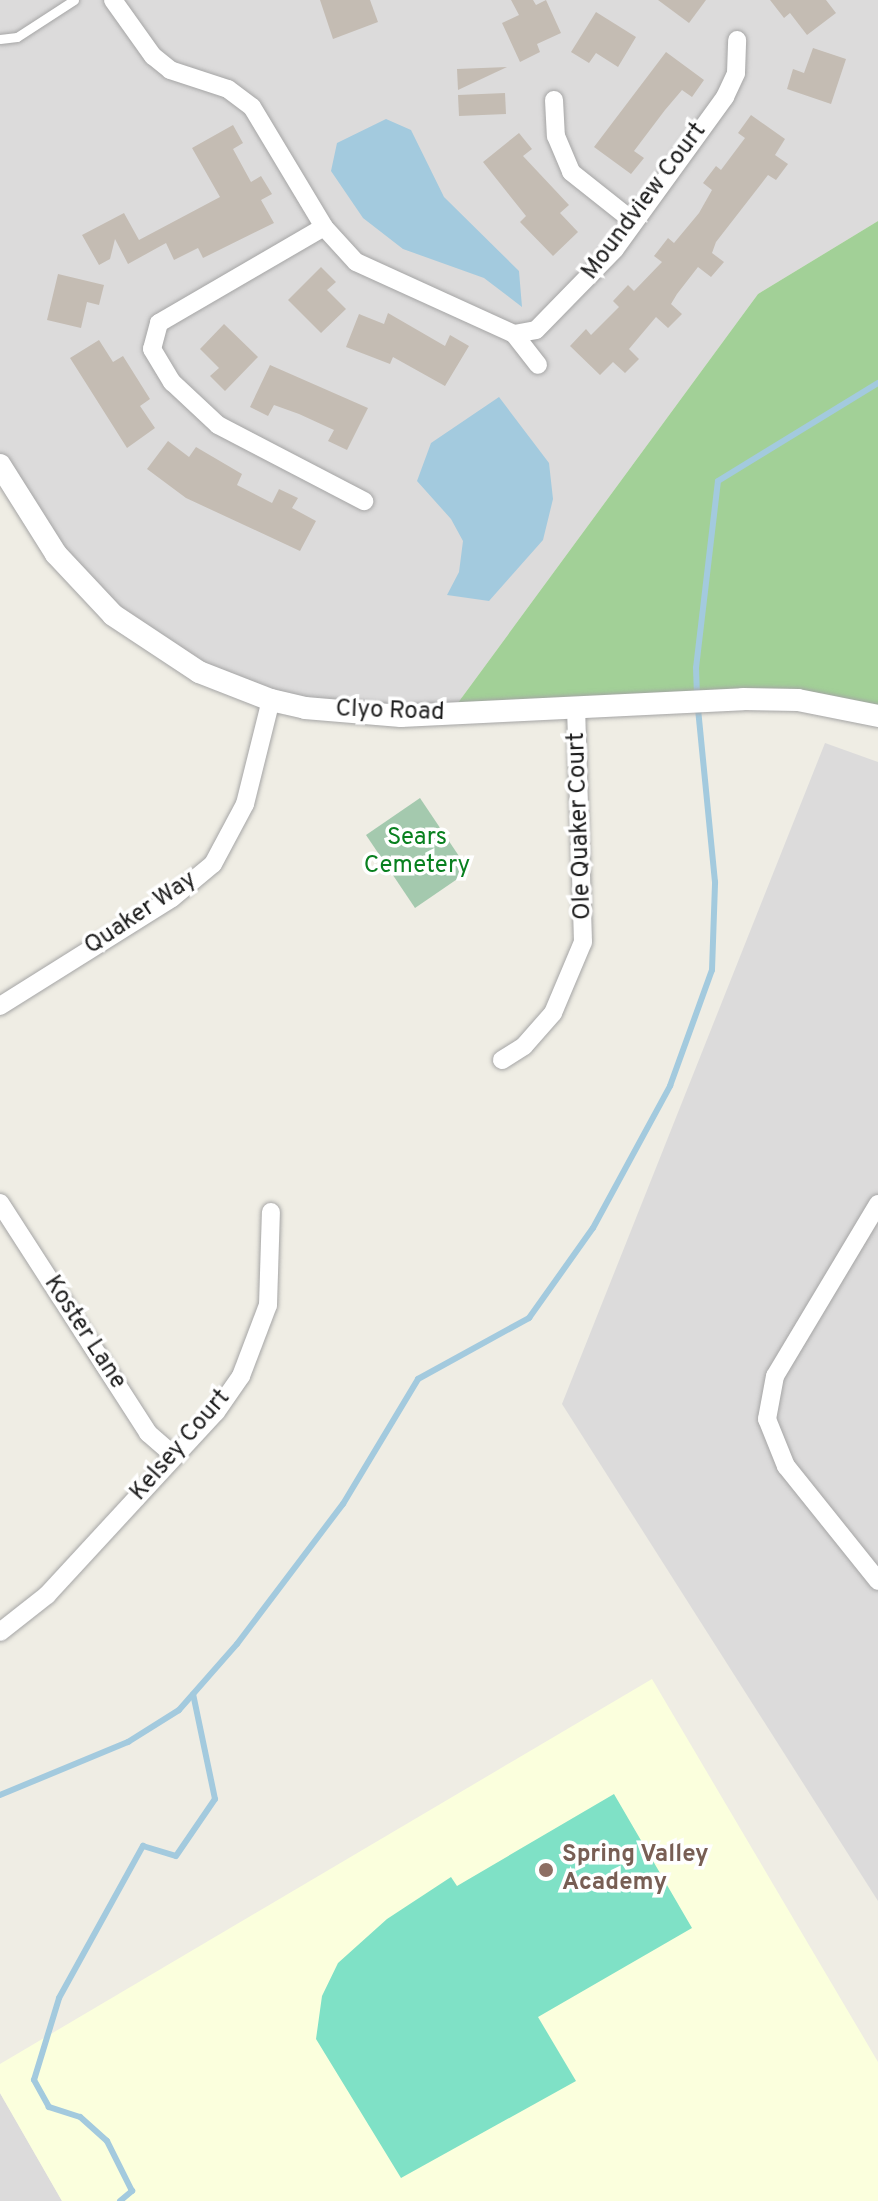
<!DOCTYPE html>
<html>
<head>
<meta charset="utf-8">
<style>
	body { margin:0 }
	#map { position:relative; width:878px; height:2201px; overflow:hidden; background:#efede4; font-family:Overpass,sans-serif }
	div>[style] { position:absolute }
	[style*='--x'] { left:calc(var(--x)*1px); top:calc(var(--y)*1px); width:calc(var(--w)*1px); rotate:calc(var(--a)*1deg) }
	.residential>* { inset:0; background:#dcdbdb }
	.education>* { inset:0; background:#fbffdd }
	.forest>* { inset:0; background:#a2d097 }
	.cemetery>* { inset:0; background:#a4c9ae }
	.pitch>* { inset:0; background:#7fe1c6 }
	.water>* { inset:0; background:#a3cade }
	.stream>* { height:6px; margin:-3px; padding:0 3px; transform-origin:3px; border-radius:3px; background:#a3cade }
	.building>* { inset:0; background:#c4bcb3 }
	.roads { filter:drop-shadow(0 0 2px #a5a5a5) drop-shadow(0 0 2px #a5a5a5) }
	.service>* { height:9px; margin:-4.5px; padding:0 4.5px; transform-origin:4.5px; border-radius:4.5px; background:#fff }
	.minor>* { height:18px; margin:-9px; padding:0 9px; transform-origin:9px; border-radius:9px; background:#fff }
	.tertiary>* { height:22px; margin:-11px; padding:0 11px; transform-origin:11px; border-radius:11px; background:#fff }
	.dots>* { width:22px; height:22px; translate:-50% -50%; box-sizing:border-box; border:4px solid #fff; border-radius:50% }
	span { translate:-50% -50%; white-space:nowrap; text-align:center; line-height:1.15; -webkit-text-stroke:7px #fff; paint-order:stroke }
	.street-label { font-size:24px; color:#1e1e1e }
	.park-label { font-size:24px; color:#08801f }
	.education-label { font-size:24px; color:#785e54; font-weight:700 }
	.left { translate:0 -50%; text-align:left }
</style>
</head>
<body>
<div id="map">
	<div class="residential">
		<div style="clip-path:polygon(0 0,878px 0,878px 221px,758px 294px,449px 715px,271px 700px,121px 622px,0 465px)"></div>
		<div style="clip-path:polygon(825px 743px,878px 762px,878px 1901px,562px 1404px)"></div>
		<div style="clip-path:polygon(0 2093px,62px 2201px,0 2201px)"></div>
	</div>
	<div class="education">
		<div style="clip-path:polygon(652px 1679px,878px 2062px,878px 2201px,62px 2201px,0 2093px,0 2064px)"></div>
	</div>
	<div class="forest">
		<div style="clip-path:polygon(878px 221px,878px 716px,839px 706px,449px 715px,758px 294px)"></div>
	</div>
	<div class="cemetery">
		<div style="clip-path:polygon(420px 798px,469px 871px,415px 908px,366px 835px)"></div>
	</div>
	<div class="pitch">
		<div style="clip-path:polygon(614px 1794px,692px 1928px,538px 2017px,576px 2081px,401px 2178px,316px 2039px,322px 1996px,338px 1963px,387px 1919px,451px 1877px,457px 1886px)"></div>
	</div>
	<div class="water">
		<div style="clip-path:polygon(386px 119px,411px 130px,444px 197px,519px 271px,522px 307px,484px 278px,403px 249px,363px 218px,331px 171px,337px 143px)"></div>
		<div style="clip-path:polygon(499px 397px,549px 463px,553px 499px,543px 540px,489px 601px,447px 595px,459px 572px,463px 541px,451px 519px,417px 481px,431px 443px)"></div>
	</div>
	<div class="stream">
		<div style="--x:697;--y:696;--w:28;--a:-92"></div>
		<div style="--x:696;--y:668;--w:188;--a:-83.3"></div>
		<div style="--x:718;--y:481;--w:188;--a:-31.5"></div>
		<div style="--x:0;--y:1795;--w:139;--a:-22.5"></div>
		<div style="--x:128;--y:1742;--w:60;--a:-32.1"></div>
		<div style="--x:179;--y:1710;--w:88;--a:-48.7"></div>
		<div style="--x:237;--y:1644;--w:176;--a:-52.9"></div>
		<div style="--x:343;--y:1504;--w:146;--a:-59"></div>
		<div style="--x:418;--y:1379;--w:127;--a:-28.8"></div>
		<div style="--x:529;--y:1318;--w:110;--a:-54.6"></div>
		<div style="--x:593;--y:1228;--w:162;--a:-61.5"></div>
		<div style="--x:670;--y:1086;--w:123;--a:-70.1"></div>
		<div style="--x:712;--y:970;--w:88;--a:-88"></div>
		<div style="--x:715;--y:882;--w:175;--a:-95.6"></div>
		<div style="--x:120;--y:2201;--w:16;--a:-40"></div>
		<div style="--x:132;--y:2191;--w:56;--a:-116.6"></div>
		<div style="--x:107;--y:2141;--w:36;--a:-138"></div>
		<div style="--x:80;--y:2117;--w:33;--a:-162"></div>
		<div style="--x:49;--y:2107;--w:31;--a:-119"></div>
		<div style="--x:34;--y:2080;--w:86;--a:-73"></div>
		<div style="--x:59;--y:1998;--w:174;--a:-61.1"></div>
		<div style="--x:143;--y:1846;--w:34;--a:17"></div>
		<div style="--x:176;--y:1856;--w:69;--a:-55.6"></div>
		<div style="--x:215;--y:1799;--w:107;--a:-101.8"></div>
	</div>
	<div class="building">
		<div style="clip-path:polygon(320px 0,370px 0,378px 22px,333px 39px)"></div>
		<div style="clip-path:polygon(511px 0,533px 0,536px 5px,546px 0,561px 33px,537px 44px,540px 52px,520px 62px,502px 23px,519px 15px)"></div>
		<div style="clip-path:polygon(658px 0,706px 0,689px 23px)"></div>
		<div style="clip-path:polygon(770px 0,826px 0,836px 13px,807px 35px,790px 13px,784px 18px)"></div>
		<div style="clip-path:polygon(596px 12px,636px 37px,618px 67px,596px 53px,589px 63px,571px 52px)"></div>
		<div style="clip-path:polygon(813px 48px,846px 59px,831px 104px,787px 89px,793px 69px,804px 73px)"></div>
		<div style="clip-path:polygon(666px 52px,704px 80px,692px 97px,682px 90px,665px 110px,634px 151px,644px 158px,631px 174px,594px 147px)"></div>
		<div style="clip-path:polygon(507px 67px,458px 90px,457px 69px)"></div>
		<div style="clip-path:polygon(505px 93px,506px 114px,459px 116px,458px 95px)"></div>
		<div style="clip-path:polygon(751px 115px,785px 139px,775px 155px,788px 164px,776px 180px,768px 175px,716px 242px,712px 253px,724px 262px,711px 277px,698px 267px,677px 294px,671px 304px,682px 314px,668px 328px,656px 317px,629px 349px,639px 359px,625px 373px,613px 362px,600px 375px,570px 346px,586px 329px,591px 335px,619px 307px,613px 301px,628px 285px,634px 291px,662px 262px,654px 256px,668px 238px,674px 243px,699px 213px,712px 190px,703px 183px,716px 166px,721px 170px,745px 138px,738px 133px)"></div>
		<div style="clip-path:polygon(233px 125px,243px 143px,233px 149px,251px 182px,261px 176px,272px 194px,261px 200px,274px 223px,203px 258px,198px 248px,174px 260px,166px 243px,128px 264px,115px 239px,110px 259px,99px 265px,82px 235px,124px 213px,139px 240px,220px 197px,192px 148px)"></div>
		<div style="clip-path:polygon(519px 133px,532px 149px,523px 156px,569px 205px,560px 213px,578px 232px,553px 256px,520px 222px,526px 216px,483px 162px)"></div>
		<div style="clip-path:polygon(321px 267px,336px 282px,327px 290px,346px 309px,321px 333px,288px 300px)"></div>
		<div style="clip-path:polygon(58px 274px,104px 285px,99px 305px,87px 302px,81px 328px,47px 320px)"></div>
		<div style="clip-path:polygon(388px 313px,445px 346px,450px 335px,469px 346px,445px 386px,393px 357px,390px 364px,346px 347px,359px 314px,384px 324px)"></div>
		<div style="clip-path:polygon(224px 324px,258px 357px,225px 391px,210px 376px,219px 368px,200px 349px)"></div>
		<div style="clip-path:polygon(99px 340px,113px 362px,123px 356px,150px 399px,140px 406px,155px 428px,127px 448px,70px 358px)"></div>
		<div style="clip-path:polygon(270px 365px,368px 408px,347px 450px,328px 441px,334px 430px,299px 414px,274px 405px,268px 416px,250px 407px)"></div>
		<div style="clip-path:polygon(168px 441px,189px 457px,196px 447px,242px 474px,237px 485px,272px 503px,279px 489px,298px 498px,292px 508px,316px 521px,300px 551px,186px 498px,147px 469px)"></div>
	</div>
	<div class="roads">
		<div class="service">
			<div style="--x:0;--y:39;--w:17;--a:-7"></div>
			<div style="--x:17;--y:37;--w:68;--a:-33"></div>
		</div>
		<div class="minor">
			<div style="--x:113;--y:0;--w:69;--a:54.5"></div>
			<div style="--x:153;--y:56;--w:22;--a:39"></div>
			<div style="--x:170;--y:70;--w:61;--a:18.1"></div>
			<div style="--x:228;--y:89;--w:30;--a:37"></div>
			<div style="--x:252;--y:107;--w:140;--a:59"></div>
			<div style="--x:324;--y:227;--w:47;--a:47.6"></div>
			<div style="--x:356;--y:262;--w:174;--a:24.5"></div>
			<div style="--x:514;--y:334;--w:39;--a:52"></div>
			<div style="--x:554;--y:100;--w:36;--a:87"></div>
			<div style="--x:556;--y:136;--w:39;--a:67"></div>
			<div style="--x:571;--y:172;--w:80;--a:38.4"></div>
			<div style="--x:324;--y:227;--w:191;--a:149.8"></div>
			<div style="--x:159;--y:323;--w:27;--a:105"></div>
			<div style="--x:152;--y:349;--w:39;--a:59"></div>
			<div style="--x:172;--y:382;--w:63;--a:43.1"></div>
			<div style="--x:218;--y:425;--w:165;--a:27.5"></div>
			<div style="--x:514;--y:334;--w:22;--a:-10"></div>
			<div style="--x:536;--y:330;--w:113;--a:-45.7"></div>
			<div style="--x:615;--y:249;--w:188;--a:-54.1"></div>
			<div style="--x:725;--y:97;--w:26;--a:-65"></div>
			<div style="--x:736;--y:73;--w:33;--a:-88"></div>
			<div style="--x:0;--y:1006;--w:203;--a:-32.1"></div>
			<div style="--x:172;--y:898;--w:53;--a:-39.7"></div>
			<div style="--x:213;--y:864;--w:68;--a:-61.9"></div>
			<div style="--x:245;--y:804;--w:107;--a:-76"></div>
			<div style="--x:502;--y:1060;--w:26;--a:-32"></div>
			<div style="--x:524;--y:1046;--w:44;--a:-48.7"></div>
			<div style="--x:553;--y:1013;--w:77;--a:-67.1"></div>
			<div style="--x:583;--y:942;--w:235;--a:-91.7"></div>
			<div style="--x:0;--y:1203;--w:274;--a:57.2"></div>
			<div style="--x:148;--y:1433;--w:35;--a:41"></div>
			<div style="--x:878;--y:1204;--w:200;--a:120.9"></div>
			<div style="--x:775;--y:1376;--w:44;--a:100.5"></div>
			<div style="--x:767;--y:1419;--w:51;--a:68"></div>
			<div style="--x:786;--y:1466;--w:147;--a:51.3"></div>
			<div style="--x:0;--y:1632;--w:60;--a:-38.2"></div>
			<div style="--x:47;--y:1595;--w:249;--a:-47.3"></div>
			<div style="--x:216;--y:1412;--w:44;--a:-55.2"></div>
			<div style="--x:241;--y:1376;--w:76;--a:-69.2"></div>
			<div style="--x:268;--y:1305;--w:93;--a:-88.2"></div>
		</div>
		<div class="tertiary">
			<div style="--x:0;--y:465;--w:105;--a:57.8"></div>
			<div style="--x:56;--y:554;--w:83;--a:46.9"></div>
			<div style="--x:113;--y:615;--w:103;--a:33.5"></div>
			<div style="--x:199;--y:672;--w:77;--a:21.3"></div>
			<div style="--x:271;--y:700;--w:35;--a:13"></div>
			<div style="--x:305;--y:708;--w:96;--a:4.8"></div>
			<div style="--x:401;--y:716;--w:342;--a:-2.8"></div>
			<div style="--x:743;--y:699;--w:55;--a:1"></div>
			<div style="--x:798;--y:700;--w:82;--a:11.3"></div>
		</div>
	</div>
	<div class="dots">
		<div style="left:546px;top:1870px;background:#8d6e63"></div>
	</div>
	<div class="street-label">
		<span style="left:645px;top:202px;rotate:-53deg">Moundview Court</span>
		<span style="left:390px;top:712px;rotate:2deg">Clyo Road</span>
		<span style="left:581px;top:826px;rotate:-92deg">Ole Quaker Court</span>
		<span style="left:141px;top:914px;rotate:-34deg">Quaker Way</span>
		<span style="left:84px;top:1333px;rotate:57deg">Koster Lane</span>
		<span style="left:181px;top:1446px;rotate:-49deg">Kelsey Court</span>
	</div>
	<div class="park-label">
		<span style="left:417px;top:853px">Sears<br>Cemetery</span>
	</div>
	<div class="education-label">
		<span class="left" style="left:562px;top:1870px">Spring Valley<br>Academy</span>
	</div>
</div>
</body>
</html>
